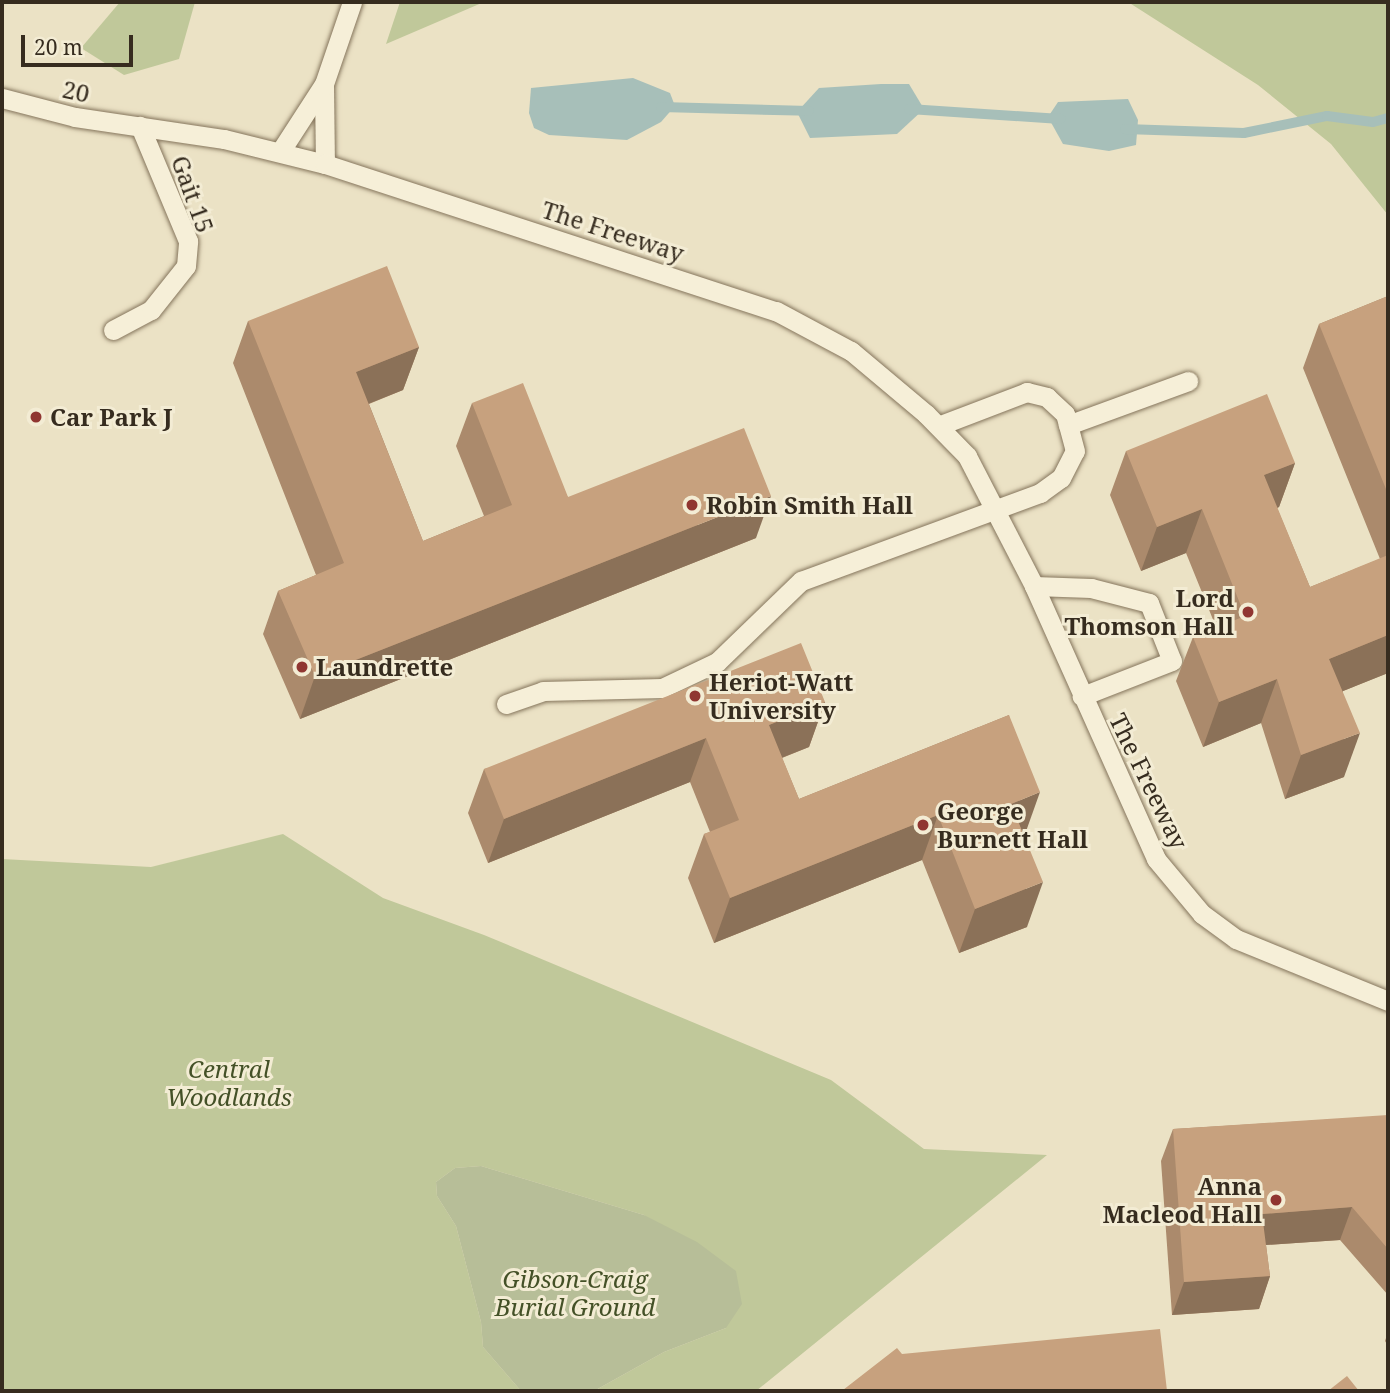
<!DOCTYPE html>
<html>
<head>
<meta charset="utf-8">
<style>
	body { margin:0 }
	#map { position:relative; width:1390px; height:1393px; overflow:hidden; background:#ebe2c5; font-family:"Noto Serif",serif }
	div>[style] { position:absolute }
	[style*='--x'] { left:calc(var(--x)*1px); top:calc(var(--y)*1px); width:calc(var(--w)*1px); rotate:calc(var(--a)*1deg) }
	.green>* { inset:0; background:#c0c89a }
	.cemetery>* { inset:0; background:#b7be98 }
	.water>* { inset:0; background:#a7bfb9 }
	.stream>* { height:10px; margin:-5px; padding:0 5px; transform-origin:5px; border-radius:5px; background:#a7bfb9 }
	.roads { filter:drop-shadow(0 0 2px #85755c) drop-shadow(0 0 2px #85755c) }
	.service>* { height:19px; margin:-9.5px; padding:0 9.5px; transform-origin:9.5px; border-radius:9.5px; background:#f6efd8 }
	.wall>* { inset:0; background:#ab8a6c }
	.shaded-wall>* { inset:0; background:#8b7158 }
	.building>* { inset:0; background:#c7a17e }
	.dots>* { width:19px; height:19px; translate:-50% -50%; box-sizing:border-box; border:4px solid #f3ecd4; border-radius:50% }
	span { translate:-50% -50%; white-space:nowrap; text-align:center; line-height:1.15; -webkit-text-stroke:6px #f3ecd4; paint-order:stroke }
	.street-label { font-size:24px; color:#362c1f }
	.poi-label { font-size:24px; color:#362c1f; font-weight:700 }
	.left { translate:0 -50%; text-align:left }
	.right { translate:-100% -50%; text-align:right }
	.park-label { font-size:24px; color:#445127; font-style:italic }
	.frame { position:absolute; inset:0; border:4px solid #362c1f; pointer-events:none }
	.scale { position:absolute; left:21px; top:35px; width:112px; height:32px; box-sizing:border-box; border:4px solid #362c1f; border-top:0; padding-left:9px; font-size:21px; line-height:24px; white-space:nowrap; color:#362c1f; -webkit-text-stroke:5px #f3ecd4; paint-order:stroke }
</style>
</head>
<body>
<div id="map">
	<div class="green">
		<div style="clip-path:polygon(120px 2px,195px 2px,179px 59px,124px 75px,81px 48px)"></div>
		<div style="clip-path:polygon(400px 2px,484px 2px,386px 44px)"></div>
		<div style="clip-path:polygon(1128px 2px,1388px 2px,1388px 215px,1331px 144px,1258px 85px)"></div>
		<div style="clip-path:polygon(283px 834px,383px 898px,484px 935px,831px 1080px,924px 1149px,1047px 1155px,756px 1391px,594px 1391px,664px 1352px,726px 1328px,644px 1215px,481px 1166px,455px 1168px,436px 1182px,437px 1196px,456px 1226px,481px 1322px,483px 1347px,521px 1391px,2px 1391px,2px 859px,151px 867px)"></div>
	</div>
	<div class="cemetery">
		<div style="clip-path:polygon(481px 1166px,644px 1215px,697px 1242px,736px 1271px,742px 1304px,726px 1328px,664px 1352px,594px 1391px,521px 1391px,483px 1347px,481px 1322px,456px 1226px,437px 1196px,436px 1182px,455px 1168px)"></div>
	</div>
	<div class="water">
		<div style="clip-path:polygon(633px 78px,670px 93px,675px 106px,661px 122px,627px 140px,549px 135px,534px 128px,529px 113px,531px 88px)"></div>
		<div style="clip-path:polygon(881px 84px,909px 84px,924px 109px,897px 134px,810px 138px,797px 112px,819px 88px)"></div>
		<div style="clip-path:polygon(1128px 99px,1138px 120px,1136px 145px,1109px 151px,1063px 144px,1048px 117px,1058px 102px)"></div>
	</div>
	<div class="stream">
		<div style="--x:661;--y:107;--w:148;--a:1.5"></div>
		<div style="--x:909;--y:109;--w:152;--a:3.8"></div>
		<div style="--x:1125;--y:129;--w:119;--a:1.9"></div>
		<div style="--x:1244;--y:133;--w:85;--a:-11.6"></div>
		<div style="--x:1327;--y:116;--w:46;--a:7.4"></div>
		<div style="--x:1373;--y:122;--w:16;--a:-15"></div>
	</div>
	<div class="roads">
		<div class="service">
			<div style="--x:324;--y:85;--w:79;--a:89.3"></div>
			<div style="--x:2;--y:98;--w:75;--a:14.6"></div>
			<div style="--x:75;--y:117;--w:151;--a:8.4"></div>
			<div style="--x:224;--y:139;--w:104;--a:13.9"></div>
			<div style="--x:325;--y:164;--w:474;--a:18.1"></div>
			<div style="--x:776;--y:311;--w:85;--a:28.1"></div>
			<div style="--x:851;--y:351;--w:98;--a:40"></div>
			<div style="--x:926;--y:414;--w:59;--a:45.7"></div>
			<div style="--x:967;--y:456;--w:146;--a:62.7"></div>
			<div style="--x:1034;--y:586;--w:299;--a:65.9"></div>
			<div style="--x:1156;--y:859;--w:72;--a:50.1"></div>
			<div style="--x:1202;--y:914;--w:42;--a:36.3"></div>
			<div style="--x:1236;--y:939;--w:164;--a:22.2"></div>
			<div style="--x:280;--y:152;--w:81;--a:-57.1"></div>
			<div style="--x:324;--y:84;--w:87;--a:-71.1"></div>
			<div style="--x:113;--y:330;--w:43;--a:-27.8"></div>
			<div style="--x:151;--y:310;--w:56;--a:-51.5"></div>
			<div style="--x:186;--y:266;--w:25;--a:-85"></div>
			<div style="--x:188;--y:241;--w:125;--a:-112.7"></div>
			<div style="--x:1068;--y:425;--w:128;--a:-20.1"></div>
			<div style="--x:1034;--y:586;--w:57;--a:2"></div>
			<div style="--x:1091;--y:588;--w:60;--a:14.5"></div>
			<div style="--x:1149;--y:603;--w:62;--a:68.4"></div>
			<div style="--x:1172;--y:661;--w:97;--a:158.7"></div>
			<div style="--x:506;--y:704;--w:39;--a:-19"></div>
			<div style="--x:543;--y:691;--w:119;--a:-1.4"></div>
			<div style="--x:662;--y:688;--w:61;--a:-25.3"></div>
			<div style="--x:717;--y:662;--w:117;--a:-44"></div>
			<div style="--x:801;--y:581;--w:255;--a:-20.2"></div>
			<div style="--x:1040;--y:493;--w:26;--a:-36"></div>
			<div style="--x:1061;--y:478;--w:30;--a:-63"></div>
			<div style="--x:1075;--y:451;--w:38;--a:-105"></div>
			<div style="--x:1065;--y:414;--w:25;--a:-137"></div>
			<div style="--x:1047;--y:397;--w:21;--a:-166"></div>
			<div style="--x:1027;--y:392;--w:95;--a:159.1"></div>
		</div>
	</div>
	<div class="wall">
		<div style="clip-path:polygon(1388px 296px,1388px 673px,1343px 691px,1344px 777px,1285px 799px,1261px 723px,1203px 747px,1176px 681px,1193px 637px,1216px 627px,1186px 553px,1141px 571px,1110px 495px,1126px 451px,1295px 463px,1279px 507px,1277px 508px,1310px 587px,1380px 559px,1303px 368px,1319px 324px)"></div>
		<div style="clip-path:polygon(248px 321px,419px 347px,403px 390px,369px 404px,423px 541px,484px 516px,456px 446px,472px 403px,568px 497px,756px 538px,300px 719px,263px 634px,278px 591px,316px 575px,233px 363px)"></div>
		<div style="clip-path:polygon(825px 702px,809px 747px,782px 758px,799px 799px,1009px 715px,1024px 836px,1027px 927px,959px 953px,922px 860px,714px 943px,688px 878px,704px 834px,710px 832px,690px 782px,488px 863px,468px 813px,484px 769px)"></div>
		<div style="clip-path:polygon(1388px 1116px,1388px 1295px,1340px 1240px,1266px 1245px,1270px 1276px,1259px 1309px,1172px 1315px,1161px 1161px,1173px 1129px)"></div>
		<div style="clip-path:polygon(1388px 1332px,1388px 1346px,1385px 1341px)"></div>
	</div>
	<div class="shaded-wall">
		<div style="clip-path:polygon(419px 347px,403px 390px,340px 415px,356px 372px)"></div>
		<div style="clip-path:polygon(1295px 463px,1279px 507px,1248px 520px,1264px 475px)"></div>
		<div style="clip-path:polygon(771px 496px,756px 538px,300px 719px,315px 676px)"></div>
		<div style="clip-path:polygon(1202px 509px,1186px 553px,1141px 571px,1157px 527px)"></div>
		<div style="clip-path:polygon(1388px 635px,1388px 673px,1313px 703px,1329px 659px)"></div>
		<div style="clip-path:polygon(1277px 679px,1261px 723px,1203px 747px,1219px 702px)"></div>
		<div style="clip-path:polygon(825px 702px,809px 747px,753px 769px,769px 725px)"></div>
		<div style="clip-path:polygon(1360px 733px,1344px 777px,1285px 799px,1301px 755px)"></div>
		<div style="clip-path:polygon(706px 738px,690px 782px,488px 863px,504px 819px)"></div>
		<div style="clip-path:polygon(1040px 792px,1024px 837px,1011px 804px)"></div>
		<div style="clip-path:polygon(938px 815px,922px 860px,714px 943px,730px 898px)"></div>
		<div style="clip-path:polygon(1043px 882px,1027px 927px,959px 953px,975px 909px)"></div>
		<div style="clip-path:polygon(1352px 1207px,1340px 1240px,1250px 1246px,1262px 1214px)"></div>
		<div style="clip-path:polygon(1270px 1276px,1259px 1309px,1172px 1315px,1184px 1282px)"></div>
	</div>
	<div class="building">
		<div style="clip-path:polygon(387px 266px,419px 347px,356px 372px,423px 541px,512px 505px,472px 403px,523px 383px,568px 497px,744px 428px,771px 496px,315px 676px,278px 591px,344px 563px,248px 321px)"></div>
		<div style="clip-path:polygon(1388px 296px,1388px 494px,1319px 324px)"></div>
		<div style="clip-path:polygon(1267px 394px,1295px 463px,1264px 475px,1310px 587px,1388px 555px,1388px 635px,1329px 659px,1360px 733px,1301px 755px,1277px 679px,1219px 702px,1193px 637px,1245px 616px,1202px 509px,1157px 527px,1126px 451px)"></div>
		<div style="clip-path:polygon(801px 643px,825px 702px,769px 725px,799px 799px,1009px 715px,1040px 792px,1011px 804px,1043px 882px,975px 909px,938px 815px,730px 898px,704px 834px,739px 820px,706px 738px,504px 819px,484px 769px)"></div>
		<div style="clip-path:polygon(1388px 1115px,1388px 1249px,1352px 1207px,1262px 1214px,1270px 1276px,1184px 1282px,1173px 1129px)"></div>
		<div style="clip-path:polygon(1160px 1329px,1167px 1391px,843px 1390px,897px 1348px,902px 1354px)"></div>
		<div style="clip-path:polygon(1347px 1376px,1359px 1391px,1328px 1391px)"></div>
	</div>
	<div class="dots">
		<div style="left:36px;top:417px;background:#903631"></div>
		<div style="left:692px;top:505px;background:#903631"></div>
		<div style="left:1248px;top:612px;background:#903631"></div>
		<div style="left:302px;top:667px;background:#903631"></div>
		<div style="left:695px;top:696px;background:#903631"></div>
		<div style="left:923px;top:825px;background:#903631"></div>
		<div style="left:1276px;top:1200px;background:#903631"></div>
	</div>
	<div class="street-label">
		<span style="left:76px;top:91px;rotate:12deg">20</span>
		<span style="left:193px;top:194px;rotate:70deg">Gait 15</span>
		<span style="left:613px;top:231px;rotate:18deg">The Freeway</span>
		<span style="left:1149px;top:781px;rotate:64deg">The Freeway</span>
	</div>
	<div class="poi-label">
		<span class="left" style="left:50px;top:417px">Car Park J</span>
		<span class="left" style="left:706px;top:505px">Robin Smith Hall</span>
		<span class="right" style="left:1234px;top:612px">Lord<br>Thomson Hall</span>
		<span class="left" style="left:316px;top:667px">Laundrette</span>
		<span class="left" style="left:709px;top:696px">Heriot-Watt<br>University</span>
		<span class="left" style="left:937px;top:825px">George<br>Burnett Hall</span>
		<span class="right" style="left:1262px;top:1200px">Anna<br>Macleod Hall</span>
	</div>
	<div class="park-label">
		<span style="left:229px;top:1083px">Central<br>Woodlands</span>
		<span style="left:575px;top:1293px">Gibson-Craig<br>Burial Ground</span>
	</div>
	<div class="frame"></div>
	<div class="scale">20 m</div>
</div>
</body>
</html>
